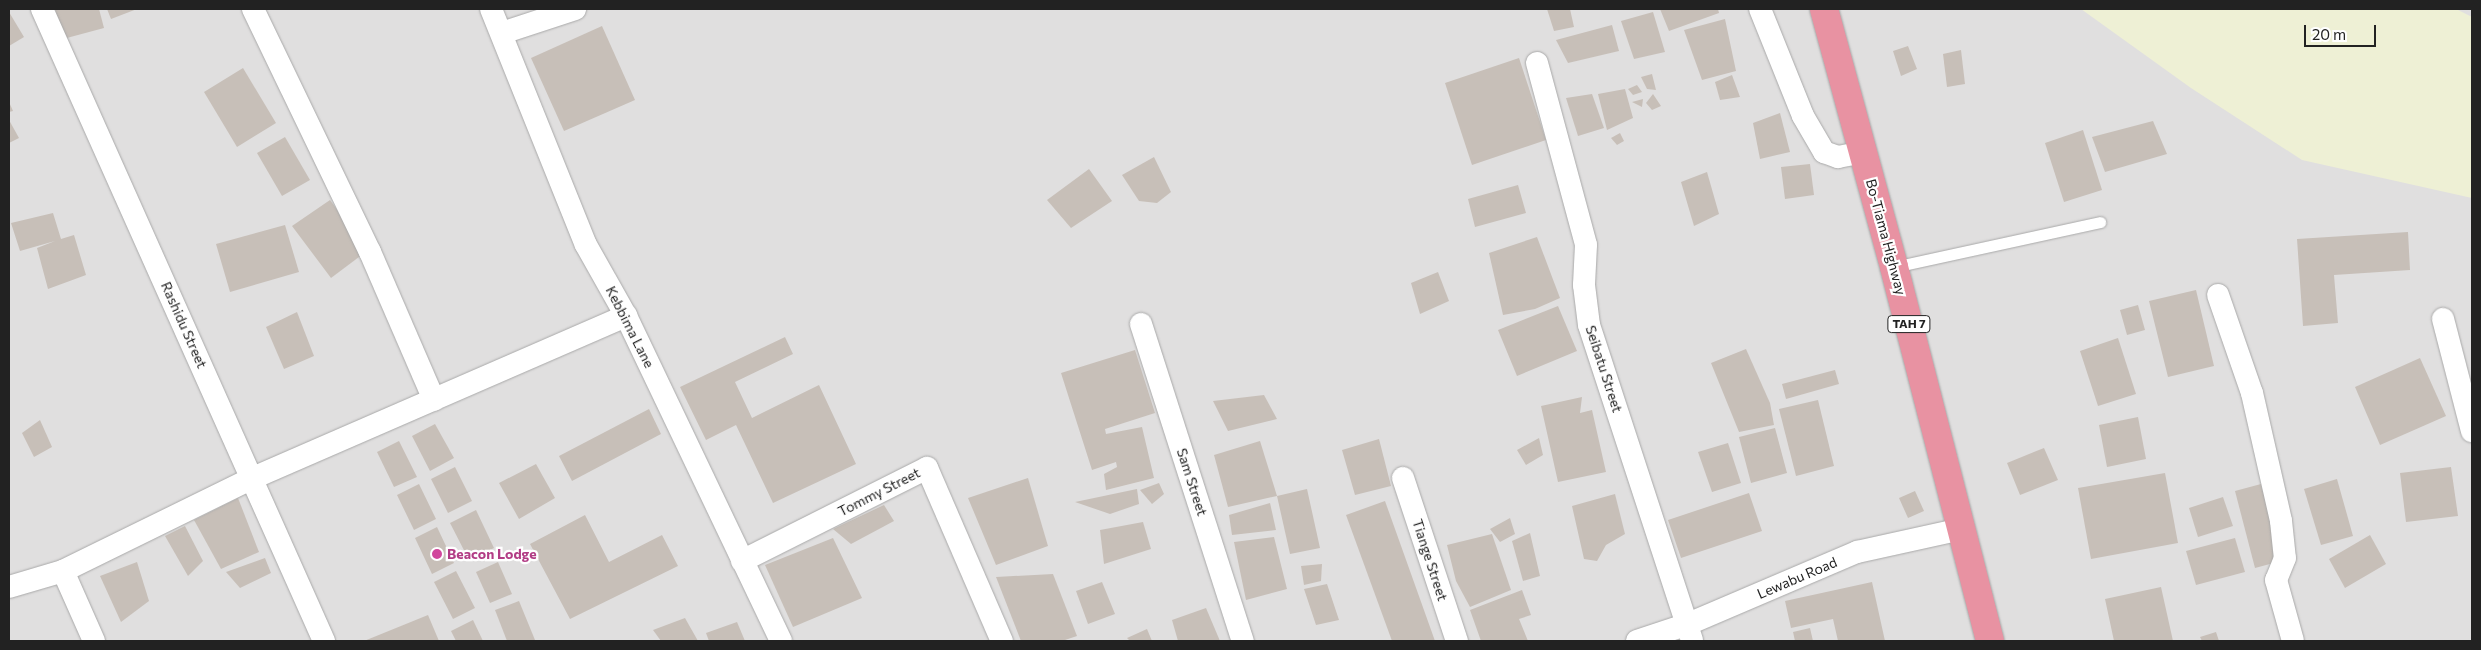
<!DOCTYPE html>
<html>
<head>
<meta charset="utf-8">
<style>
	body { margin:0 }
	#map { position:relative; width:2481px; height:650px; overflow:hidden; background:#f2efe9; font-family:Commissioner,sans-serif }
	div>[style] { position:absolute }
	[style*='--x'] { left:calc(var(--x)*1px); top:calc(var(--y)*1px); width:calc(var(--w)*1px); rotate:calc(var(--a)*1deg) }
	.residential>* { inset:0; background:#e0dfdf }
	.farmland>* { inset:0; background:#eef0d5 }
	.building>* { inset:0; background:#c7bfb8 }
	.roads { filter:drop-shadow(0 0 1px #a9a9a9) drop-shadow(0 0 1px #a9a9a9) }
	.lane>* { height:11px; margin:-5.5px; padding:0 5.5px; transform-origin:5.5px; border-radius:5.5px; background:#fff }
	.street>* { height:22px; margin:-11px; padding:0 11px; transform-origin:11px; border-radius:11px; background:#fff }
	.highway>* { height:28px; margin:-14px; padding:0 14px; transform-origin:14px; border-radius:14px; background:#e892a2 }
	.dots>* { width:14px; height:14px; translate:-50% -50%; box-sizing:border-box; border:2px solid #fff; border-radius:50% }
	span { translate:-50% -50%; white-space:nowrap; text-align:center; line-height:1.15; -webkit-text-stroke:4.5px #fff; paint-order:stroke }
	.shield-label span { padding:1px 4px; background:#fff; border:1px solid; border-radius:4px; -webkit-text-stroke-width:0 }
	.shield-label { font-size:12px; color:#222; font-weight:700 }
	.street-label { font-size:14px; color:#222 }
	.hotel-label { font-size:14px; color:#b23c85; font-weight:700 }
	.left { translate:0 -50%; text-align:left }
	.frame { position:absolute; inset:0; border:10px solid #222; pointer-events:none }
	.scale { position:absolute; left:2304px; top:25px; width:72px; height:22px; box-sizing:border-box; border:2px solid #222; border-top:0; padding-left:6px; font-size:15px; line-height:18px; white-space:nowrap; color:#222; -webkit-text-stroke:4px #fff; paint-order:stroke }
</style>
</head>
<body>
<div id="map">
	<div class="residential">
		<div style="clip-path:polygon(9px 9px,2472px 9px,2472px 641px,9px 641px)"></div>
	</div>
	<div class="farmland">
		<div style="clip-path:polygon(2081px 9px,2456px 9px,2472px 17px,2472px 198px,2302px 160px,2191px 88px)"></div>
	</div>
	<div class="building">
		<div style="clip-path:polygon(55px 9px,99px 9px,104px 28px,63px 39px)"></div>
		<div style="clip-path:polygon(107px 9px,137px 9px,111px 19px)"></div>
		<div style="clip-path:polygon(1547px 9px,1570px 9px,1574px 27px,1554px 31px)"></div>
		<div style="clip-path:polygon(1660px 9px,1718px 9px,1719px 13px,1669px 31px)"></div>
		<div style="clip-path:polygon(9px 12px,24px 37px,9px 46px)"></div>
		<div style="clip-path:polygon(1653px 12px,1665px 52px,1634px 59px,1621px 21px)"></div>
		<div style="clip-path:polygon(1725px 19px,1736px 71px,1702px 80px,1684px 30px)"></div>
		<div style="clip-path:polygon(1612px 25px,1619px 51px,1568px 63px,1556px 40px)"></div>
		<div style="clip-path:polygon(602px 26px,635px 100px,564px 131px,531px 58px)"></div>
		<div style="clip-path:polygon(1908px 46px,1917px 69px,1901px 76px,1893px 51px)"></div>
		<div style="clip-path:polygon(1961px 50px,1965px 84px,1947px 87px,1943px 54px)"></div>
		<div style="clip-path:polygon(1519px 58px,1546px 140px,1472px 165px,1445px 83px)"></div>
		<div style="clip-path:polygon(243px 68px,276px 123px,237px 147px,204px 92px)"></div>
		<div style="clip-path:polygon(1652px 74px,1656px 90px,1647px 89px,1641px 77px)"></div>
		<div style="clip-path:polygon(1732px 75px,1740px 97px,1720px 100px,1715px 82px)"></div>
		<div style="clip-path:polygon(1637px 85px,1642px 92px,1633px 95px,1628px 89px)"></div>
		<div style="clip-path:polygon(1625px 89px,1633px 118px,1607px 130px,1598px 94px)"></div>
		<div style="clip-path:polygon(1592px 94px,1604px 128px,1578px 136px,1566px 98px)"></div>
		<div style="clip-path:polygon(1653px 94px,1661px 106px,1652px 110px,1646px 103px)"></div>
		<div style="clip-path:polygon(1643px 99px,1642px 107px,1632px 102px)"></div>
		<div style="clip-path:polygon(9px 102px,13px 111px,9px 112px)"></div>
		<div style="clip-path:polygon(1780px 113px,1790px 152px,1760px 159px,1753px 123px)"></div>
		<div style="clip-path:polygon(9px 120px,19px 138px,9px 143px)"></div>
		<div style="clip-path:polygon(2153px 121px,2167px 154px,2105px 172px,2092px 137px)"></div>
		<div style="clip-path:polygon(2083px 130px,2102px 190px,2064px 202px,2045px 143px)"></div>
		<div style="clip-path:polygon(1620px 133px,1624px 141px,1617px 145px,1611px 138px)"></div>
		<div style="clip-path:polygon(285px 137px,310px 180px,282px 196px,257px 153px)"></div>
		<div style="clip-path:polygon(1154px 157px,1171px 192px,1157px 203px,1139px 201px,1122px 175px)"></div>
		<div style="clip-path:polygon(1810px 164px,1814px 195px,1785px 199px,1781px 167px)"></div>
		<div style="clip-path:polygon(1089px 169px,1112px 201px,1071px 228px,1047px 200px)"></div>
		<div style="clip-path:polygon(1707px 172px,1719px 214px,1694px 226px,1681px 182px)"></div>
		<div style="clip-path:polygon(1518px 185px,1526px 213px,1475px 227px,1468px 199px)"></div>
		<div style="clip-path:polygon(330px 200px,367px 251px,331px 278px,292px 226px)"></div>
		<div style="clip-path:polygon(53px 213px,61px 239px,74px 235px,86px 275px,48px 289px,37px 248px,55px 241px,20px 251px,11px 223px)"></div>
		<div style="clip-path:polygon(285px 225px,299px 272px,230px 292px,216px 244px)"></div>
		<div style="clip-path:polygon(2408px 232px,2410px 270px,2334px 275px,2338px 323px,2303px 326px,2297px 239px)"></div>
		<div style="clip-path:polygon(1537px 237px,1560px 298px,1535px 309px,1503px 315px,1489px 253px)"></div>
		<div style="clip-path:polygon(1438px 272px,1449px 301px,1420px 314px,1411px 283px)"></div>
		<div style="clip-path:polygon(2196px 290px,2214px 366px,2168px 377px,2149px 301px)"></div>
		<div style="clip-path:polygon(2138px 305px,2145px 330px,2127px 335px,2120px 310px)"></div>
		<div style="clip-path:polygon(1558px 306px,1577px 351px,1517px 376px,1498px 330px)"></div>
		<div style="clip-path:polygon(297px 312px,314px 356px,284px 369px,266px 327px)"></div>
		<div style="clip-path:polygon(785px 337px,793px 354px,735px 382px,752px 418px,819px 385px,856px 464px,773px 503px,736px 425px,706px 440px,680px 387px)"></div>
		<div style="clip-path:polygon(2118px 338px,2136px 394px,2098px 406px,2080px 351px)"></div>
		<div style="clip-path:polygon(1746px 349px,1770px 403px,1774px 425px,1739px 432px,1711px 363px)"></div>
		<div style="clip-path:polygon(1135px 350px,1155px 413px,1105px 429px,1106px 434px,1142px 427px,1154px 478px,1106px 490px,1104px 474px,1117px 467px,1116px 462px,1092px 470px,1061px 373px)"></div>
		<div style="clip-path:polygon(2420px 358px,2446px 416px,2380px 445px,2355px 387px)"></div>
		<div style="clip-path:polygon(1835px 370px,1839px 384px,1786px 399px,1782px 384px)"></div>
		<div style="clip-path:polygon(1264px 395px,1277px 419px,1228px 431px,1213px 401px)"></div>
		<div style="clip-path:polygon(1582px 397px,1580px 413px,1592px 410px,1606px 472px,1558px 482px,1541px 406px)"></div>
		<div style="clip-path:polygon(1818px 400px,1834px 466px,1796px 476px,1779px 409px)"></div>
		<div style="clip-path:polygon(649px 409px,661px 434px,572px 481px,559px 456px)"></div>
		<div style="clip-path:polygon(2138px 417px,2146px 459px,2107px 467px,2099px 425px)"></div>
		<div style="clip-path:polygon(40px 420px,52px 447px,34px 457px,22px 433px)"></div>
		<div style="clip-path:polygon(435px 424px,454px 458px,430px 471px,412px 436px)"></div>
		<div style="clip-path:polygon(1775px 428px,1787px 473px,1751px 483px,1739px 437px)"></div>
		<div style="clip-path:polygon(1539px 438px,1543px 455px,1526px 465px,1517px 450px)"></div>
		<div style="clip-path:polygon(1379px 439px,1391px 486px,1355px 495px,1342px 450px)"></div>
		<div style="clip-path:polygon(399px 441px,417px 477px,394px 487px,377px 452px)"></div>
		<div style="clip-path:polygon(1260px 441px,1277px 496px,1228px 507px,1214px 455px)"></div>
		<div style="clip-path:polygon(1728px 443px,1741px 483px,1712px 492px,1698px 452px)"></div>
		<div style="clip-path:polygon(2044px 448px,2058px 480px,2020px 495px,2007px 463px)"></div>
		<div style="clip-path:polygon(536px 464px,555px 498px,519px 519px,499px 483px)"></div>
		<div style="clip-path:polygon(455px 467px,472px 501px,448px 513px,431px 479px)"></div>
		<div style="clip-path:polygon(2451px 467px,2458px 516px,2406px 522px,2400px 473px)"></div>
		<div style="clip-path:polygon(2165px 473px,2178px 543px,2091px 559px,2078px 488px)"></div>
		<div style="clip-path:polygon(1028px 478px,1048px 546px,996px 565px,968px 498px)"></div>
		<div style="clip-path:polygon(2337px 479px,2353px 536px,2321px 545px,2304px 489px)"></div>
		<div style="clip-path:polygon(1159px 483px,1164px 494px,1152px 504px,1140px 490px)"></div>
		<div style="clip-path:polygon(419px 484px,436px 519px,414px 530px,397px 495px)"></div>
		<div style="clip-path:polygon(2261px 484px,2281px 561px,2255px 568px,2235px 491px)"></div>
		<div style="clip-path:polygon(1137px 489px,1139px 504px,1110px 514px,1075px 502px)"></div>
		<div style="clip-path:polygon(1307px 489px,1320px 548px,1290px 554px,1277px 496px)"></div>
		<div style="clip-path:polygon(1915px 491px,1924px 511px,1908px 518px,1899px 498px)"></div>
		<div style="clip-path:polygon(1749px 493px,1762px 531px,1681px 558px,1668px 520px)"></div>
		<div style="clip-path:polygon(1615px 494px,1625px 534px,1606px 545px,1597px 561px,1584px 559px,1572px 506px)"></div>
		<div style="clip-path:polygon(2223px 497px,2233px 526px,2198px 537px,2189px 508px)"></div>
		<div style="clip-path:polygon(238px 498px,259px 552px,221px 569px,194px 520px)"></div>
		<div style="clip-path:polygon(1385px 501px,1435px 641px,1392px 641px,1346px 515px)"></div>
		<div style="clip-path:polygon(1270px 503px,1276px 530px,1232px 535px,1229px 515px)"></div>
		<div style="clip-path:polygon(884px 505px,894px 521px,851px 544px,833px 529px)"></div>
		<div style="clip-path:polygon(476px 510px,494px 548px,469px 560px,450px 523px)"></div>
		<div style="clip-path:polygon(585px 515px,609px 562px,662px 535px,678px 566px,570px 619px,530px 544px)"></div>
		<div style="clip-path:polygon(1510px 518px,1515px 534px,1500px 542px,1490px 529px)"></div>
		<div style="clip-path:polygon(1143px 522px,1151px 549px,1104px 564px,1100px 530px)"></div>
		<div style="clip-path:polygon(185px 526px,203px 561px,188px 576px,165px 536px)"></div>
		<div style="clip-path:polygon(437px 527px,454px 563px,432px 574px,415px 538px)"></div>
		<div style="clip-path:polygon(1530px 533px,1540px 576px,1523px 581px,1512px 541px)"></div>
		<div style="clip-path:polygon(1492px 534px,1511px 590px,1470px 607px,1456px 581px,1447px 545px)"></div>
		<div style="clip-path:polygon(2370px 535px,2386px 564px,2345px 588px,2329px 559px)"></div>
		<div style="clip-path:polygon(1274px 537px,1287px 589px,1246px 600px,1234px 542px)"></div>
		<div style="clip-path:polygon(833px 538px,862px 598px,793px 627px,765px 565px)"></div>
		<div style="clip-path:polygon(2235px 538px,2245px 572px,2196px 585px,2186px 551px)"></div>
		<div style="clip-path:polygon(265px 558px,271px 573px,240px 588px,226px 572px)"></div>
		<div style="clip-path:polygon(137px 562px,149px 601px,121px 622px,100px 576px)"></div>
		<div style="clip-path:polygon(498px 562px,512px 594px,490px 603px,476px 572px)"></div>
		<div style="clip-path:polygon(1322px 564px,1321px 581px,1304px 585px,1301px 566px)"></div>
		<div style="clip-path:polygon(456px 571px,475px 608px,453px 619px,434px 582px)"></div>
		<div style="clip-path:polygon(1053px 574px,1077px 636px,1062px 641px,1021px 641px,996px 577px)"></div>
		<div style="clip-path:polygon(1102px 582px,1115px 614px,1088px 624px,1076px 591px)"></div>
		<div style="clip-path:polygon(1872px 582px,1885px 641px,1838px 641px,1833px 619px,1791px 628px,1785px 601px)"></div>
		<div style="clip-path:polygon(1327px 584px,1339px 620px,1316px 625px,1304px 589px)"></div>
		<div style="clip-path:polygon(2161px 587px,2173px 641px,2114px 641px,2105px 599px)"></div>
		<div style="clip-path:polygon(1522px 590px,1531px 615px,1519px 619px,1528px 641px,1481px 641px,1470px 610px)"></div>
		<div style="clip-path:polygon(519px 601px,535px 640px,507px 641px,495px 610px)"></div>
		<div style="clip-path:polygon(1206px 608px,1220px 641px,1178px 641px,1172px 620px)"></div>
		<div style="clip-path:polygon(428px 615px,439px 641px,364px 641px)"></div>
		<div style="clip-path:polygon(685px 618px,698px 641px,661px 641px,653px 630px)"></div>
		<div style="clip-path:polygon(473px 620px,483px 641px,456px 641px,451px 631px)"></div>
		<div style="clip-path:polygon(737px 622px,745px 641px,709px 641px,706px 633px)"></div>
		<div style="clip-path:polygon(1810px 628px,1813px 641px,1795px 641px,1793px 632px)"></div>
		<div style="clip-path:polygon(1147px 629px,1152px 641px,1130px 641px,1127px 638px)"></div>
		<div style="clip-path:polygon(2216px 632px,2219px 641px,2202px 641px,2200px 637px)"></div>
	</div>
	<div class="roads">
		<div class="lane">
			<div style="--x:1894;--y:267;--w:211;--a:-12.3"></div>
		</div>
		<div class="street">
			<div style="--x:42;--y:9;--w:692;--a:65.95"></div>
			<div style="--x:253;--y:9;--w:270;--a:64.3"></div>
			<div style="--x:370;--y:252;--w:161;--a:66.6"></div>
			<div style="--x:491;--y:9;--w:254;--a:68.1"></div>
			<div style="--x:586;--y:245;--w:81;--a:60.6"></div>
			<div style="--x:626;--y:316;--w:360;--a:64.5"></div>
			<div style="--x:1760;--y:9;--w:115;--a:68.1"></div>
			<div style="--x:1803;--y:116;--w:42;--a:59.7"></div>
			<div style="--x:1824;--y:152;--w:15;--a:20"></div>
			<div style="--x:1838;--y:157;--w:25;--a:-11"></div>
			<div style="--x:502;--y:33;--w:77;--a:-18.2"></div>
			<div style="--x:1537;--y:63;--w:188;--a:74.9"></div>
			<div style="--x:1586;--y:245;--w:40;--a:92.9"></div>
			<div style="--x:1584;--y:285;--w:40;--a:82.9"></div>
			<div style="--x:1589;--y:325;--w:332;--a:71.9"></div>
			<div style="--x:2218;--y:295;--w:104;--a:70.9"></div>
			<div style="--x:2252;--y:393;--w:131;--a:77.2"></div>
			<div style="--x:2281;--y:521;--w:37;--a:84"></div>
			<div style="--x:2285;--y:558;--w:24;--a:112"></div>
			<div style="--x:2276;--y:580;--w:63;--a:74.4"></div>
			<div style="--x:2443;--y:319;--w:116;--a:75.5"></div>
			<div style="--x:1141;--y:324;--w:333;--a:72.2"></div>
			<div style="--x:1403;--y:478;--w:172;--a:71.7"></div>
			<div style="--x:742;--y:561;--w:207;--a:-26.7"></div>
			<div style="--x:927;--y:468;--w:189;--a:66.6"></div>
			<div style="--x:63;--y:571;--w:77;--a:66.1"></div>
			<div style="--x:9;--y:587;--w:56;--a:-16.5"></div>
			<div style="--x:63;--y:571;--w:212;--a:-26.1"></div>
			<div style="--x:253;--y:478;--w:407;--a:-23.5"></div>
			<div style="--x:1637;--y:641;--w:54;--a:-18.4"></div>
			<div style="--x:1688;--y:624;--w:184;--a:-23.1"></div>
			<div style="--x:1857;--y:552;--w:107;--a:-12.4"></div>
		</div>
		<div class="highway">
			<div style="--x:1824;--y:9;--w:267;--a:74.8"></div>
			<div style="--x:1894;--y:267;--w:386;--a:75.6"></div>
		</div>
	</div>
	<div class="dots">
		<div style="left:437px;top:554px;background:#d1479c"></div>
	</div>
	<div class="shield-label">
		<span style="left:1909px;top:324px">TAH 7</span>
	</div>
	<div class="street-label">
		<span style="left:1886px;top:237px;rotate:75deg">Bo-Tiama Highway</span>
		<span style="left:184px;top:325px;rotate:66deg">Rashidu Street</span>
		<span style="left:630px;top:327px;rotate:63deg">Kebbima Lane</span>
		<span style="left:1604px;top:369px;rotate:72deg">Seibatu Street</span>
		<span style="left:1192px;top:482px;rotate:72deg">Sam Street</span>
		<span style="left:879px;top:492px;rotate:-27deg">Tommy Street</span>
		<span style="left:1430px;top:560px;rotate:72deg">Tiange Street</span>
		<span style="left:1797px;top:578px;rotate:-23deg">Lewabu Road</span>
	</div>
	<div class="hotel-label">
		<span class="left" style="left:447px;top:554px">Beacon Lodge</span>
	</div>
	<div class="frame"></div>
	<div class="scale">20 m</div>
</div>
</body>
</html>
